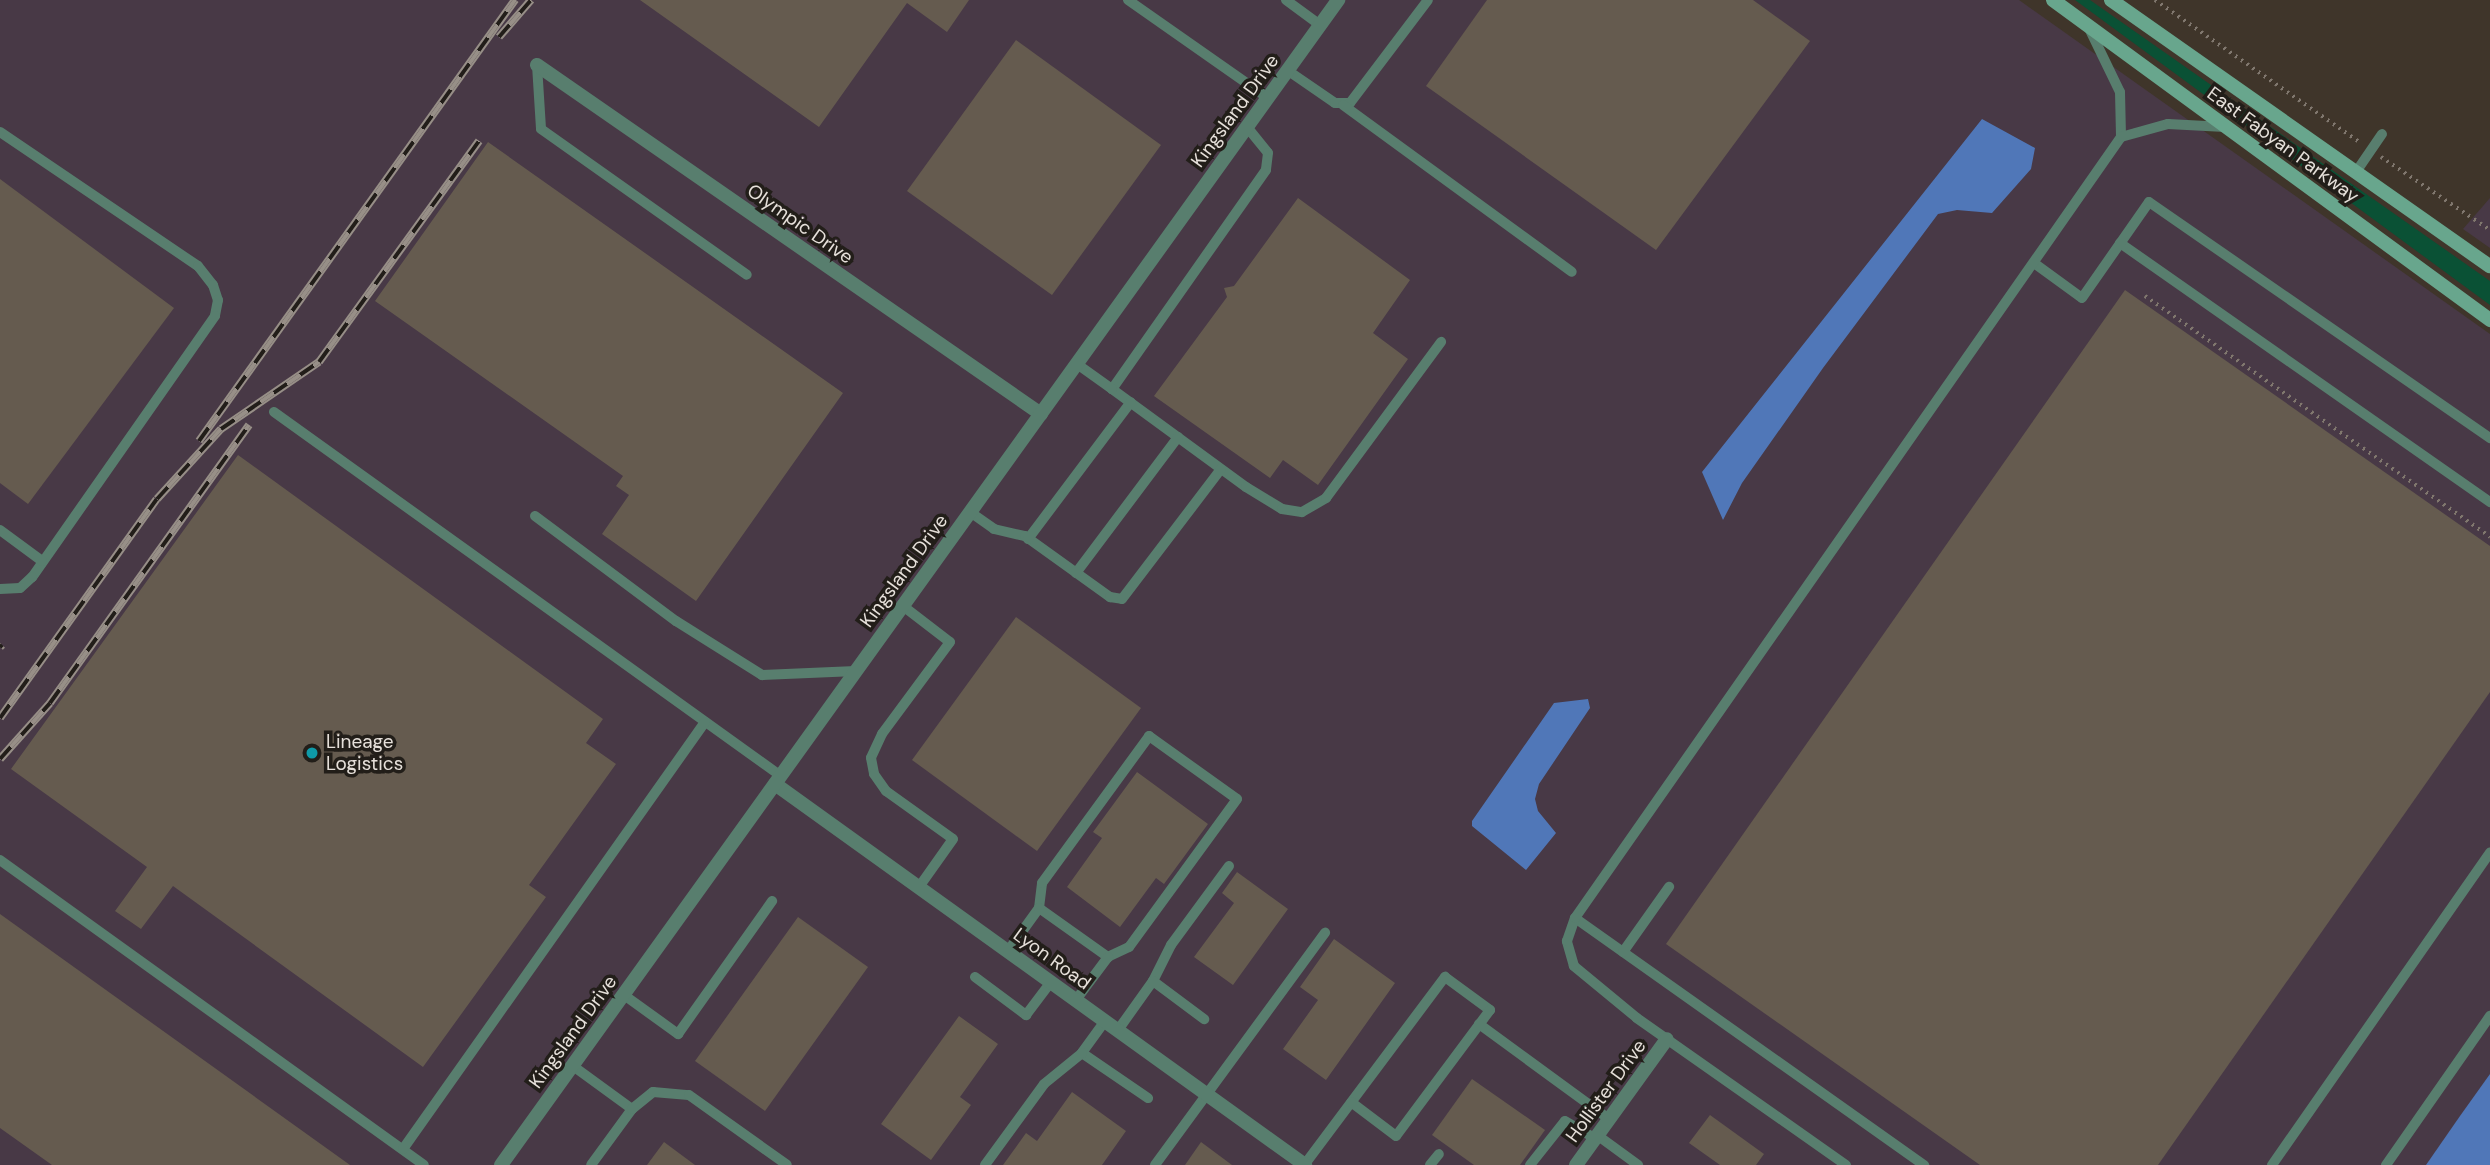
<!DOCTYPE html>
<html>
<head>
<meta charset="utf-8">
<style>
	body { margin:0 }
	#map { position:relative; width:2490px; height:1165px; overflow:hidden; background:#3f352a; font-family:"DM Sans",sans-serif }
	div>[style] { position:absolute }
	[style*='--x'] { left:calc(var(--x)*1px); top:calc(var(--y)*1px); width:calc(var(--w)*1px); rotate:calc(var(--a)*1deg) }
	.industrial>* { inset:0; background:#483946 }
	.green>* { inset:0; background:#0a5135 }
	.water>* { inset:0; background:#5077b8 }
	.building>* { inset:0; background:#655b4f }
	.path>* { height:3.5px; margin-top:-1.75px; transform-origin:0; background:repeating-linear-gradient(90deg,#80776e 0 2px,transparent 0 7px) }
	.lane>* { height:10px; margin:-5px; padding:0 5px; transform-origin:5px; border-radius:5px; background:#587e6e }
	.street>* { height:14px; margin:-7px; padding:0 7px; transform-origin:7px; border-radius:7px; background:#587e6e }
	.secondary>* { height:14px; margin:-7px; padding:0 7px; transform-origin:7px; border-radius:7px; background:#68a68d }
	.rail>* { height:8px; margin-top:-4px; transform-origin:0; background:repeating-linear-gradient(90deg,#221e19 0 16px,#978f87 0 32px); box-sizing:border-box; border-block:2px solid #978f87 }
	.dots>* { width:19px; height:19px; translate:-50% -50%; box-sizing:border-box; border:4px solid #221e19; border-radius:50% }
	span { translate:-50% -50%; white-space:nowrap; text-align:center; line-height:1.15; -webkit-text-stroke:7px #221e19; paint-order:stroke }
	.street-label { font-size:19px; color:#e6e0da }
	.poi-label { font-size:19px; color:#e6e0da }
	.left { translate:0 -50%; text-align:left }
</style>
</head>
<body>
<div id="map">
	<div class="industrial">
		<div style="clip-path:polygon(0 0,2019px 0,2490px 334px,2490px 1165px,0 1165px)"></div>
		<div style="clip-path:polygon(2490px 198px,2490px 248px,2463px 229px)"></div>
	</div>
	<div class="green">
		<div style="clip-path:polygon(2075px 0,2090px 0,2490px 281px,2490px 305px)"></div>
	</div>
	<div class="water">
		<div style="clip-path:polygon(1982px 119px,2035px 148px,2031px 169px,1992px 213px,1957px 210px,1938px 214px,1823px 368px,1742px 483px,1723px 520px,1702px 472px)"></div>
		<div style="clip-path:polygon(1588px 699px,1590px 708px,1539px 784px,1535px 799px,1538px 811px,1556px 833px,1526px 870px,1472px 826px,1472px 821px,1554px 703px)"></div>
		<div style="clip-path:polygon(2490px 1074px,2490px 1165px,2426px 1165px,2460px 1116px)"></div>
	</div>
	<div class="building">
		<div style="clip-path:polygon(640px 0,969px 0,947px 32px,907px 3px,819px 127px)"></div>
		<div style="clip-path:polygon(1487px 0,1753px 0,1810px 41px,1656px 250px,1426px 86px)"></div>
		<div style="clip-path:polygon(1016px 40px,1161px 145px,1052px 295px,907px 191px)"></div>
		<div style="clip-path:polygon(488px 142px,843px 393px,696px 601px,602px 534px,629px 495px,616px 486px,623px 476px,375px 301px)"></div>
		<div style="clip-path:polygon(0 179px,174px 308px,28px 504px,0 483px)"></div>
		<div style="clip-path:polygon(1298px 198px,1410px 280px,1373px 333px,1408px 359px,1318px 485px,1283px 460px,1270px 478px,1154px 396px,1227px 297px,1224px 288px,1234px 286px)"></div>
		<div style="clip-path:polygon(2125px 290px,2490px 546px,2490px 692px,2158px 1165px,1980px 1165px,1666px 944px)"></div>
		<div style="clip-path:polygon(238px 455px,603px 719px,586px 743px,616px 764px,529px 885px,546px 897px,423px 1067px,173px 886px,141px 929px,115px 911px,147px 867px,11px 769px)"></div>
		<div style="clip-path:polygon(1016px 617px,1141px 708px,1037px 851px,912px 760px)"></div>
		<div style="clip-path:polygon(1137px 772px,1208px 824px,1164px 884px,1156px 878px,1120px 927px,1067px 887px,1102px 838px,1093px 832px)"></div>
		<div style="clip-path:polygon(1237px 872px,1288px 909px,1233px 985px,1194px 957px,1234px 903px,1222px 893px)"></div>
		<div style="clip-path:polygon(0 914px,350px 1165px,52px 1165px,0 1128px)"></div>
		<div style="clip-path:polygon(798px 917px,868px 967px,765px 1111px,695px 1061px)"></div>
		<div style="clip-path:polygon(1334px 939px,1395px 983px,1326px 1080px,1283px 1049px,1318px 1000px,1300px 987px)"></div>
		<div style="clip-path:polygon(959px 1016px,998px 1044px,960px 1097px,971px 1105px,931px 1160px,881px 1124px)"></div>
		<div style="clip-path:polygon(1472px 1079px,1545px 1130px,1520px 1165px,1474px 1165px,1432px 1135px)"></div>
		<div style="clip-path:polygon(1072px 1092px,1126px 1131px,1102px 1165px,1003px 1165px,1026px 1133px,1037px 1141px)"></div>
		<div style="clip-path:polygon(1710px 1115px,1764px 1154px,1756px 1165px,1720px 1165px,1689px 1143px)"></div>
		<div style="clip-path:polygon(664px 1142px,695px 1165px,647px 1165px)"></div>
		<div style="clip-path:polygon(1201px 1142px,1232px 1165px,1185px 1165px)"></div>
	</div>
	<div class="path">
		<div style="--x:2155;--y:0;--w:251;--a:34.8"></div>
		<div style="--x:2381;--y:157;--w:131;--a:33.8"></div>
		<div style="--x:2145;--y:296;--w:421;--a:34.9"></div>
	</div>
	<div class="lane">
		<div style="--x:1128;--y:0;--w:171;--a:35"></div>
		<div style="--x:1286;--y:0;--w:42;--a:36.3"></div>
		<div style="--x:2089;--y:28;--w:71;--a:64.2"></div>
		<div style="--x:2120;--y:92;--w:45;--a:88.7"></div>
		<div style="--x:537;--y:65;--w:64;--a:86.4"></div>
		<div style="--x:541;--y:129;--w:252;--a:35.3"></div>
		<div style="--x:1287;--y:70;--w:58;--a:34.5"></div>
		<div style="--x:1335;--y:103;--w:15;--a:0"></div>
		<div style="--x:1350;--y:103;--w:129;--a:-52.9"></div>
		<div style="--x:1343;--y:105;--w:283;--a:36.1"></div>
		<div style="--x:1247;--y:127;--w:33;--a:51"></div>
		<div style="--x:1268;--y:153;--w:17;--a:97"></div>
		<div style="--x:1266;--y:170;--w:268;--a:125.1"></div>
		<div style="--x:1112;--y:389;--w:166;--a:36.2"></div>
		<div style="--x:1246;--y:487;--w:42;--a:31.4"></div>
		<div style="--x:1282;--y:509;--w:20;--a:9"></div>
		<div style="--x:1302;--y:512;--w:28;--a:-30"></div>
		<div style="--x:1326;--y:498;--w:194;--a:-53.6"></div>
		<div style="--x:0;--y:132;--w:239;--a:34.1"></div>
		<div style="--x:198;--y:266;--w:24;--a:52"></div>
		<div style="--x:213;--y:285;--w:16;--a:72"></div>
		<div style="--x:218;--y:300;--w:16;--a:101"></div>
		<div style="--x:215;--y:316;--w:319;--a:125"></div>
		<div style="--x:32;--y:577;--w:16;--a:137"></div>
		<div style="--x:20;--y:588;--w:20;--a:177"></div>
		<div style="--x:2356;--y:172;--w:46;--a:-55.6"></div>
		<div style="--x:2120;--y:243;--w:452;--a:35"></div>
		<div style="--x:2034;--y:263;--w:59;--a:36.1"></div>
		<div style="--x:2082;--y:298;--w:117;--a:-55.1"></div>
		<div style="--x:2149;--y:202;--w:415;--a:34.7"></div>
		<div style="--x:1077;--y:364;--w:43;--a:35.5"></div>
		<div style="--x:274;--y:412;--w:624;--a:35.68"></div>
		<div style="--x:970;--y:512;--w:29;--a:35"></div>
		<div style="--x:994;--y:529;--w:32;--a:13"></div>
		<div style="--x:1025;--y:536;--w:105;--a:35.7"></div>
		<div style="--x:1110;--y:597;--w:12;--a:9"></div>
		<div style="--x:1122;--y:599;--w:163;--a:-52.7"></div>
		<div style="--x:535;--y:516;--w:176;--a:36.7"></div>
		<div style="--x:676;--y:621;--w:102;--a:32.1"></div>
		<div style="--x:762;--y:675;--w:94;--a:-2.4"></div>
		<div style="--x:0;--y:530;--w:52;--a:36.4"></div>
		<div style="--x:1028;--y:539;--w:171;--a:-53.1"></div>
		<div style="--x:1076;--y:573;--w:170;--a:-53.1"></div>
		<div style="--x:903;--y:606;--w:59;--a:37.5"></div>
		<div style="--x:950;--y:642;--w:114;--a:126.5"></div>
		<div style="--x:882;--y:734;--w:26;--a:115"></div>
		<div style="--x:871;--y:758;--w:16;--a:79"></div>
		<div style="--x:874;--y:774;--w:21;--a:55"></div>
		<div style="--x:886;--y:791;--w:82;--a:35.6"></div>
		<div style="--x:953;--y:839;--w:59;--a:125.3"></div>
		<div style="--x:0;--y:860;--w:522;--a:35.73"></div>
		<div style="--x:1039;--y:908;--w:25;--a:-83"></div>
		<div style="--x:1042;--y:883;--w:182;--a:-53.9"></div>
		<div style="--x:1149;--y:736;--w:108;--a:35.6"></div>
		<div style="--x:1237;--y:799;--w:183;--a:126.1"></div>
		<div style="--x:1129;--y:947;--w:23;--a:155"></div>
		<div style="--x:1575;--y:918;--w:428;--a:35.3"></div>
		<div style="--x:1008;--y:951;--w:53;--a:-54.2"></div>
		<div style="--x:1039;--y:908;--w:85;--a:35.4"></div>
		<div style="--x:1108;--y:957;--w:54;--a:126.7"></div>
		<div style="--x:1623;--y:952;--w:80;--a:-54.7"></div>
		<div style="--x:975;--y:977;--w:64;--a:36.7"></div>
		<div style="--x:1026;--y:1015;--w:41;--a:-52.9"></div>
		<div style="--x:1153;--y:981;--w:40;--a:-63.4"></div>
		<div style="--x:1171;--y:945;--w:98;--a:-53.7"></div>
		<div style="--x:624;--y:995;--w:67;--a:35.8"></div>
		<div style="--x:678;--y:1034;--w:163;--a:-54.7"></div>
		<div style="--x:1105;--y:1021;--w:39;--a:126"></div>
		<div style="--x:1082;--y:1053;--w:80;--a:34.3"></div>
		<div style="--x:1479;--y:1024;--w:161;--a:36.2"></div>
		<div style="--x:1118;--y:1030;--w:60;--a:-54.5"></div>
		<div style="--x:1153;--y:981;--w:64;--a:36.7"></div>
		<div style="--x:573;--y:1066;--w:73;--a:36.1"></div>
		<div style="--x:632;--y:1109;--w:69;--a:126.2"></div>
		<div style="--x:632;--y:1109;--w:27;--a:-39"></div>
		<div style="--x:653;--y:1092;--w:36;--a:5"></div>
		<div style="--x:689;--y:1095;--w:120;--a:35.5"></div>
		<div style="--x:1597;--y:1135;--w:51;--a:36.2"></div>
		<div style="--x:403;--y:1149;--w:523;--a:-54.73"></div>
		<div style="--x:1305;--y:1164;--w:234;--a:-53.2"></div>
		<div style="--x:1445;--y:977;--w:56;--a:36.3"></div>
		<div style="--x:1490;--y:1010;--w:157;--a:126.7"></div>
		<div style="--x:1396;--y:1136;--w:56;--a:-142.9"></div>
		<div style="--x:985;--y:1165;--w:100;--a:-53.9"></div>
		<div style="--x:1044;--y:1084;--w:49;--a:-39.2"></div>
		<div style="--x:1155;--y:1165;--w:288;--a:-53.8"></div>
		<div style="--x:1430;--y:1165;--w:14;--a:-51"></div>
		<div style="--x:1530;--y:1165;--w:56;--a:-51.5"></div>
		<div style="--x:1565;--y:1121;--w:34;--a:30"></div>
		<div style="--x:1846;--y:1165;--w:256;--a:-144.9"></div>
		<div style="--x:1637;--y:1018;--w:82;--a:-140.5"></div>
		<div style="--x:1574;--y:966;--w:26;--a:-106"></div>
		<div style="--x:1567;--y:941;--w:24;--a:-71"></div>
		<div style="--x:1575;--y:918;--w:953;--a:-55.04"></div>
		<div style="--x:2121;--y:137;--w:49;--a:-15.5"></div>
		<div style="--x:2168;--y:124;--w:57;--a:3"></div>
		<div style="--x:2272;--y:1165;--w:381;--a:-55.1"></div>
		<div style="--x:2386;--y:1165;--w:182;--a:-55.1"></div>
	</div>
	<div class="street">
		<div style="--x:537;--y:65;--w:613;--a:34.7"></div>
		<div style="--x:775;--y:784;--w:653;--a:35.71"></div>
		<div style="--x:501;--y:1165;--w:1435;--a:-54.3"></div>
		<div style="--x:1576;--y:1165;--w:155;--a:-54.2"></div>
	</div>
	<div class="secondary">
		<div style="--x:2053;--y:0;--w:542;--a:36.21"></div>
		<div style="--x:2111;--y:0;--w:463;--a:35.1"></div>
	</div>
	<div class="rail">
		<div style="--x:499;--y:37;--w:49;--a:-49.1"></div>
		<div style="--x:199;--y:441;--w:543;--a:-54.38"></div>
		<div style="--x:0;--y:647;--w:3;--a:-45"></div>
		<div style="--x:0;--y:718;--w:269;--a:-54.4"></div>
		<div style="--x:157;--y:499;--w:95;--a:-47.6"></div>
		<div style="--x:221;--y:429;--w:119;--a:-34.4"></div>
		<div style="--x:319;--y:362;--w:273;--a:-54.1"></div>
		<div style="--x:0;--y:759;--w:75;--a:-48.2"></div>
		<div style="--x:50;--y:703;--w:342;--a:-54.4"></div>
	</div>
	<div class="dots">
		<div style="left:312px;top:753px;background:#0f9aa8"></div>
	</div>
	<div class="street-label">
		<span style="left:1235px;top:111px;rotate:-54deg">Kingsland Drive</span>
		<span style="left:2283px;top:145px;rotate:36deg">East Fabyan Parkway</span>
		<span style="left:800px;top:224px;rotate:35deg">Olympic Drive</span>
		<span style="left:904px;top:571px;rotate:-54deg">Kingsland Drive</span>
		<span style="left:1052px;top:959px;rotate:36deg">Lyon Road</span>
		<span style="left:573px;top:1032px;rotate:-54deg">Kingsland Drive</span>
		<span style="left:1606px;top:1091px;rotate:-54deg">Hollister Drive</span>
	</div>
	<div class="poi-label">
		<span class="left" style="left:326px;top:753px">Lineage<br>Logistics</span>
	</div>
</div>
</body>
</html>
